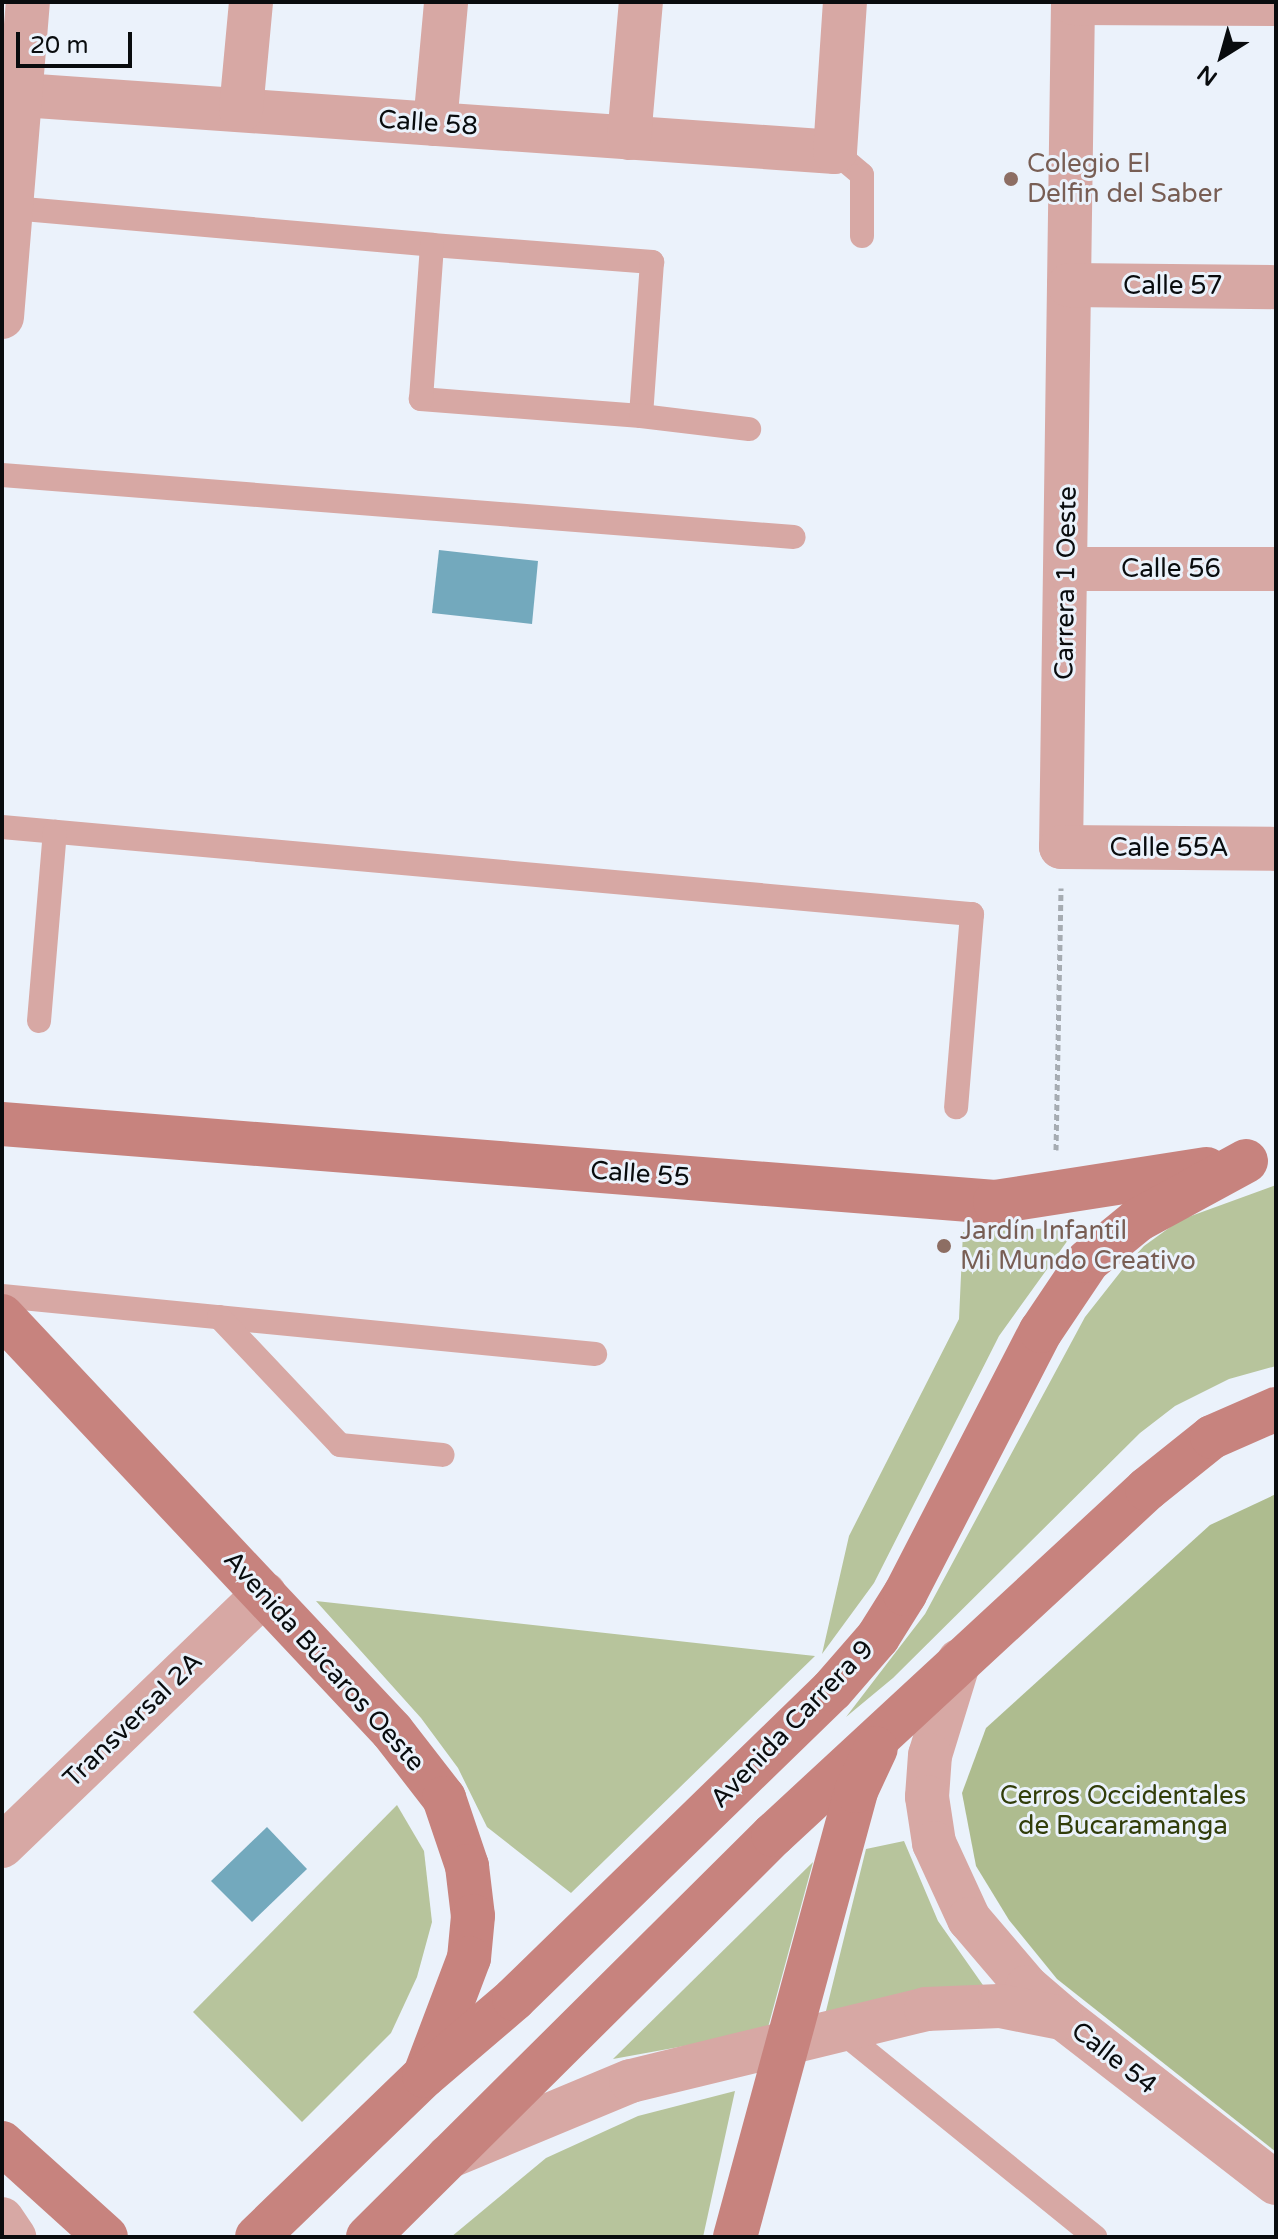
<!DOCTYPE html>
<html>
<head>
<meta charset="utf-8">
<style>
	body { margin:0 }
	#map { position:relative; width:1278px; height:2239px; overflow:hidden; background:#ebf2fb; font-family:"Varela Round",sans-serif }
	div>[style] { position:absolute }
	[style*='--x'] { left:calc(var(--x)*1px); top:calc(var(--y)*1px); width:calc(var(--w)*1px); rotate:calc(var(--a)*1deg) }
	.green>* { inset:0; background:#b7c49c }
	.forest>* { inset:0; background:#aebc8f }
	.water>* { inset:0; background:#73a9bd }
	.path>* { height:5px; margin-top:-2.5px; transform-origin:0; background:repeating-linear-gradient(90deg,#a6acb2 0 6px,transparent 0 10px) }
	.service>* { height:24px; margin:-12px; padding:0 12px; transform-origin:12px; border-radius:12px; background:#d7a8a4 }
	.minor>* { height:44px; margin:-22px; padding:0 22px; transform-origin:22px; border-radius:22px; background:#d7a8a4 }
	.tertiary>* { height:44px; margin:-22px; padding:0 22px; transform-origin:22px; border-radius:22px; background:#d7a8a4 }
	.secondary>* { height:44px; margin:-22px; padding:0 22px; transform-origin:22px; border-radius:22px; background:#c7837e }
	.dots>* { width:22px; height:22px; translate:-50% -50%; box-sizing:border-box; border:4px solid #ebf2fb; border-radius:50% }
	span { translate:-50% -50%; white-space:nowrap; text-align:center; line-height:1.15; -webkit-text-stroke:6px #ebf2fb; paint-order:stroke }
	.street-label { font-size:26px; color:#090c0e }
	.education-label { font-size:26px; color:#785e54 }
	.left { translate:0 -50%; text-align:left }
	.park-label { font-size:26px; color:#313d09 }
	.frame { position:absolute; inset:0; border:4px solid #090c0e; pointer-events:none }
	.north { position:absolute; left:1182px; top:16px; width:80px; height:80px; -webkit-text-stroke:6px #ebf2fb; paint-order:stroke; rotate:217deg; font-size:22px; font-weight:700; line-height:32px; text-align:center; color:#090c0e }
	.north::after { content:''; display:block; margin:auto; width:28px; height:36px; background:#090c0e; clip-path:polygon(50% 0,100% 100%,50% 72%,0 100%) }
	.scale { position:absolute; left:16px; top:32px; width:116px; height:36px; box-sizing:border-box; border:4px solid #090c0e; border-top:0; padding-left:10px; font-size:24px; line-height:28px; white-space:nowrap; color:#090c0e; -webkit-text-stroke:6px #ebf2fb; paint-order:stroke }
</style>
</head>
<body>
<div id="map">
	<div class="green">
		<div style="clip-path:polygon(1276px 1185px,1276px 1366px,1229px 1379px,1175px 1406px,1140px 1433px,893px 1678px,846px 1717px,925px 1614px,1085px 1317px,1122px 1270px,1144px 1246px,1180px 1220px)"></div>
		<div style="clip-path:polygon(1056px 1228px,1073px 1233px,999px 1336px,874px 1583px,822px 1654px,849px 1536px,959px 1319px,963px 1232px)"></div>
		<div style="clip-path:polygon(316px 1601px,815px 1656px,571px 1893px,487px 1827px,458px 1768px,421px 1718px)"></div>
		<div style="clip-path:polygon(397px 1805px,424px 1851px,432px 1922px,417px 1977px,391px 2033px,302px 2122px,193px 2012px)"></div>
		<div style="clip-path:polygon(904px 1841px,938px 1921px,985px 1988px,825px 2015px,866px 1849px)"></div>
		<div style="clip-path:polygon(813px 1862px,767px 2031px,613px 2059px)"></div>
		<div style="clip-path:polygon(735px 2091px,703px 2237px,451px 2237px,546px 2158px,638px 2116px)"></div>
	</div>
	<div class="forest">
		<div style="clip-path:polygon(1276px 1494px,1276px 2152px,1057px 1979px,1009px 1920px,976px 1866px,962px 1793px,986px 1728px,1210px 1525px)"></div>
	</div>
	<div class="water">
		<div style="clip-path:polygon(439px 550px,538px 561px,532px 624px,432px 613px)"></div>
		<div style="clip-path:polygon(267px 1827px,307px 1869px,252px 1922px,211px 1881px)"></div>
	</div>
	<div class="path">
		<div style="--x:1056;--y:1150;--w:262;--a:-88.9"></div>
	</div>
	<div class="service">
		<div style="--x:835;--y:152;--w:35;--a:40"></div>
		<div style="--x:862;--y:175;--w:61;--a:90"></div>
		<div style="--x:12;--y:208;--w:422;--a:5"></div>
		<div style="--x:432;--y:245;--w:221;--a:4.4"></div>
		<div style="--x:652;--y:262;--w:154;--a:94.1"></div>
		<div style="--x:641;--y:416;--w:221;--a:-175.6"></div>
		<div style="--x:421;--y:399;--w:154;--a:-85.9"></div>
		<div style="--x:641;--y:416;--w:109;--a:6.9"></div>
		<div style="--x:2;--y:475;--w:794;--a:4.48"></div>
		<div style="--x:2;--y:827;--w:974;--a:5.13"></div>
		<div style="--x:972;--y:914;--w:194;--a:94.7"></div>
		<div style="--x:39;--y:1021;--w:190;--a:-85.2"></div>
		<div style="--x:2;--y:1296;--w:596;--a:5.59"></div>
		<div style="--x:219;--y:1317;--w:176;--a:46.6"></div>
		<div style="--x:340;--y:1445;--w:103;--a:5.5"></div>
		<div style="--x:842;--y:2032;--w:326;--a:39"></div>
	</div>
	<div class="minor">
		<div style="--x:1073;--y:2;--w:845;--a:90.81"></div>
		<div style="--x:1061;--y:847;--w:215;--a:0.5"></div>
		<div style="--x:1073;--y:3;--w:203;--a:0.3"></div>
		<div style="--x:22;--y:95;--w:815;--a:4.01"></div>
		<div style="--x:835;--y:152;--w:150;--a:-86.2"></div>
		<div style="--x:241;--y:110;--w:108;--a:-84.7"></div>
		<div style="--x:435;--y:124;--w:122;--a:-84.8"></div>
		<div style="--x:629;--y:138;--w:137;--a:-85"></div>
		<div style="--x:1069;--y:285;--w:207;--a:0.6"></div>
		<div style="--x:2;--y:317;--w:316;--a:-85.3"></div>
		<div style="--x:1067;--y:569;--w:209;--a:0"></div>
		<div style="--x:959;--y:1661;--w:98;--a:107.1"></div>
		<div style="--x:930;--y:1755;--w:42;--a:94.1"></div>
		<div style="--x:927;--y:1797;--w:47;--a:81.3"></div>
		<div style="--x:934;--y:1843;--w:84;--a:65.3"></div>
		<div style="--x:969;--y:1919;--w:89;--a:49.5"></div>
		<div style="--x:1027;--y:1987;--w:48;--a:40.7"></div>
		<div style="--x:1063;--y:2018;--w:269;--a:37.8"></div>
		<div style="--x:448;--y:2157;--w:198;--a:-22.6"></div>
		<div style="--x:631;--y:2081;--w:304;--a:-13.7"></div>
		<div style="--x:926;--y:2009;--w:74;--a:-2.3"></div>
		<div style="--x:1000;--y:2006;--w:62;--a:11.1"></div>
	</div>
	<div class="tertiary">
		<div style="--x:2;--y:1846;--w:364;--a:-43.9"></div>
		<div style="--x:2;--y:2219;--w:22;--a:56"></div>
	</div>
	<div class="secondary">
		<div style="--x:2;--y:1124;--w:996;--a:4.49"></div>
		<div style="--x:995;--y:1202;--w:214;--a:-8.9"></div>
		<div style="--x:2;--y:1316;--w:569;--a:46.78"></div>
		<div style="--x:392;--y:1731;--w:85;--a:52.2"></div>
		<div style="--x:444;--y:1798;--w:72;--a:71.3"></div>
		<div style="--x:467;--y:1866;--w:50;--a:83.2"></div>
		<div style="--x:473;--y:1916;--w:42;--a:95.4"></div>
		<div style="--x:469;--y:1958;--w:119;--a:110.7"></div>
		<div style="--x:2;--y:2143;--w:140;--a:42.1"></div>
		<div style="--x:257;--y:2237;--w:232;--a:-44"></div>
		<div style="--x:424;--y:2076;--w:118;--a:-40.5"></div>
		<div style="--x:514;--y:1999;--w:443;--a:-44.2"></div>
		<div style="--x:832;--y:1690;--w:70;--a:-49"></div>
		<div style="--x:878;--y:1637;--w:51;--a:-57.9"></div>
		<div style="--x:905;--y:1594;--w:296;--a:-62.7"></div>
		<div style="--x:1041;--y:1331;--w:84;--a:-56.1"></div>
		<div style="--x:1088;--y:1261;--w:65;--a:-39.4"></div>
		<div style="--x:1138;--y:1220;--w:123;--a:-28.6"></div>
		<div style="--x:368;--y:2237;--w:571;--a:-44.79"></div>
		<div style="--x:773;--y:1835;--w:510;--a:-42.77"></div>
		<div style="--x:1147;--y:1489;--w:83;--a:-38.7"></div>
		<div style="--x:1212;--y:1437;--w:70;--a:-23.6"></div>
		<div style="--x:735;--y:2237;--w:462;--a:-74.8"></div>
		<div style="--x:856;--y:1791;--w:47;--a:-65.1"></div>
	</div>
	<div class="dots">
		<div style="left:1011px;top:179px;background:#8d6e63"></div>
		<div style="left:944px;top:1246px;background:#8d6e63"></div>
	</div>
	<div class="street-label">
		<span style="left:428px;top:123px;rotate:4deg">Calle 58</span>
		<span style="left:1173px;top:286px">Calle 57</span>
		<span style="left:1171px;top:569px">Calle 56</span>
		<span style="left:1066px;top:583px;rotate:-89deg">Carrera 1 Oeste</span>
		<span style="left:1169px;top:848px">Calle 55A</span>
		<span style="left:640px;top:1174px;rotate:4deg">Calle 55</span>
		<span style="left:324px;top:1661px;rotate:48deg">Avenida Búcaros Oeste</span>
		<span style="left:133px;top:1720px;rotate:-44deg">Transversal 2A</span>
		<span style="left:792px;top:1724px;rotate:-46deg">Avenida Carrera 9</span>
		<span style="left:1114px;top:2058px;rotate:38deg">Calle 54</span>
	</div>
	<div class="education-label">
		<span class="left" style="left:1027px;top:179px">Colegio El<br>Delfin del Saber</span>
		<span class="left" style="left:960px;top:1246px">Jardín Infantil<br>Mi Mundo Creativo</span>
	</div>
	<div class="park-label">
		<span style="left:1123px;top:1811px">Cerros Occidentales<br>de Bucaramanga</span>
	</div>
	<div class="frame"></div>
	<div class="north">N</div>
	<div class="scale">20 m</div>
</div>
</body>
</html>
